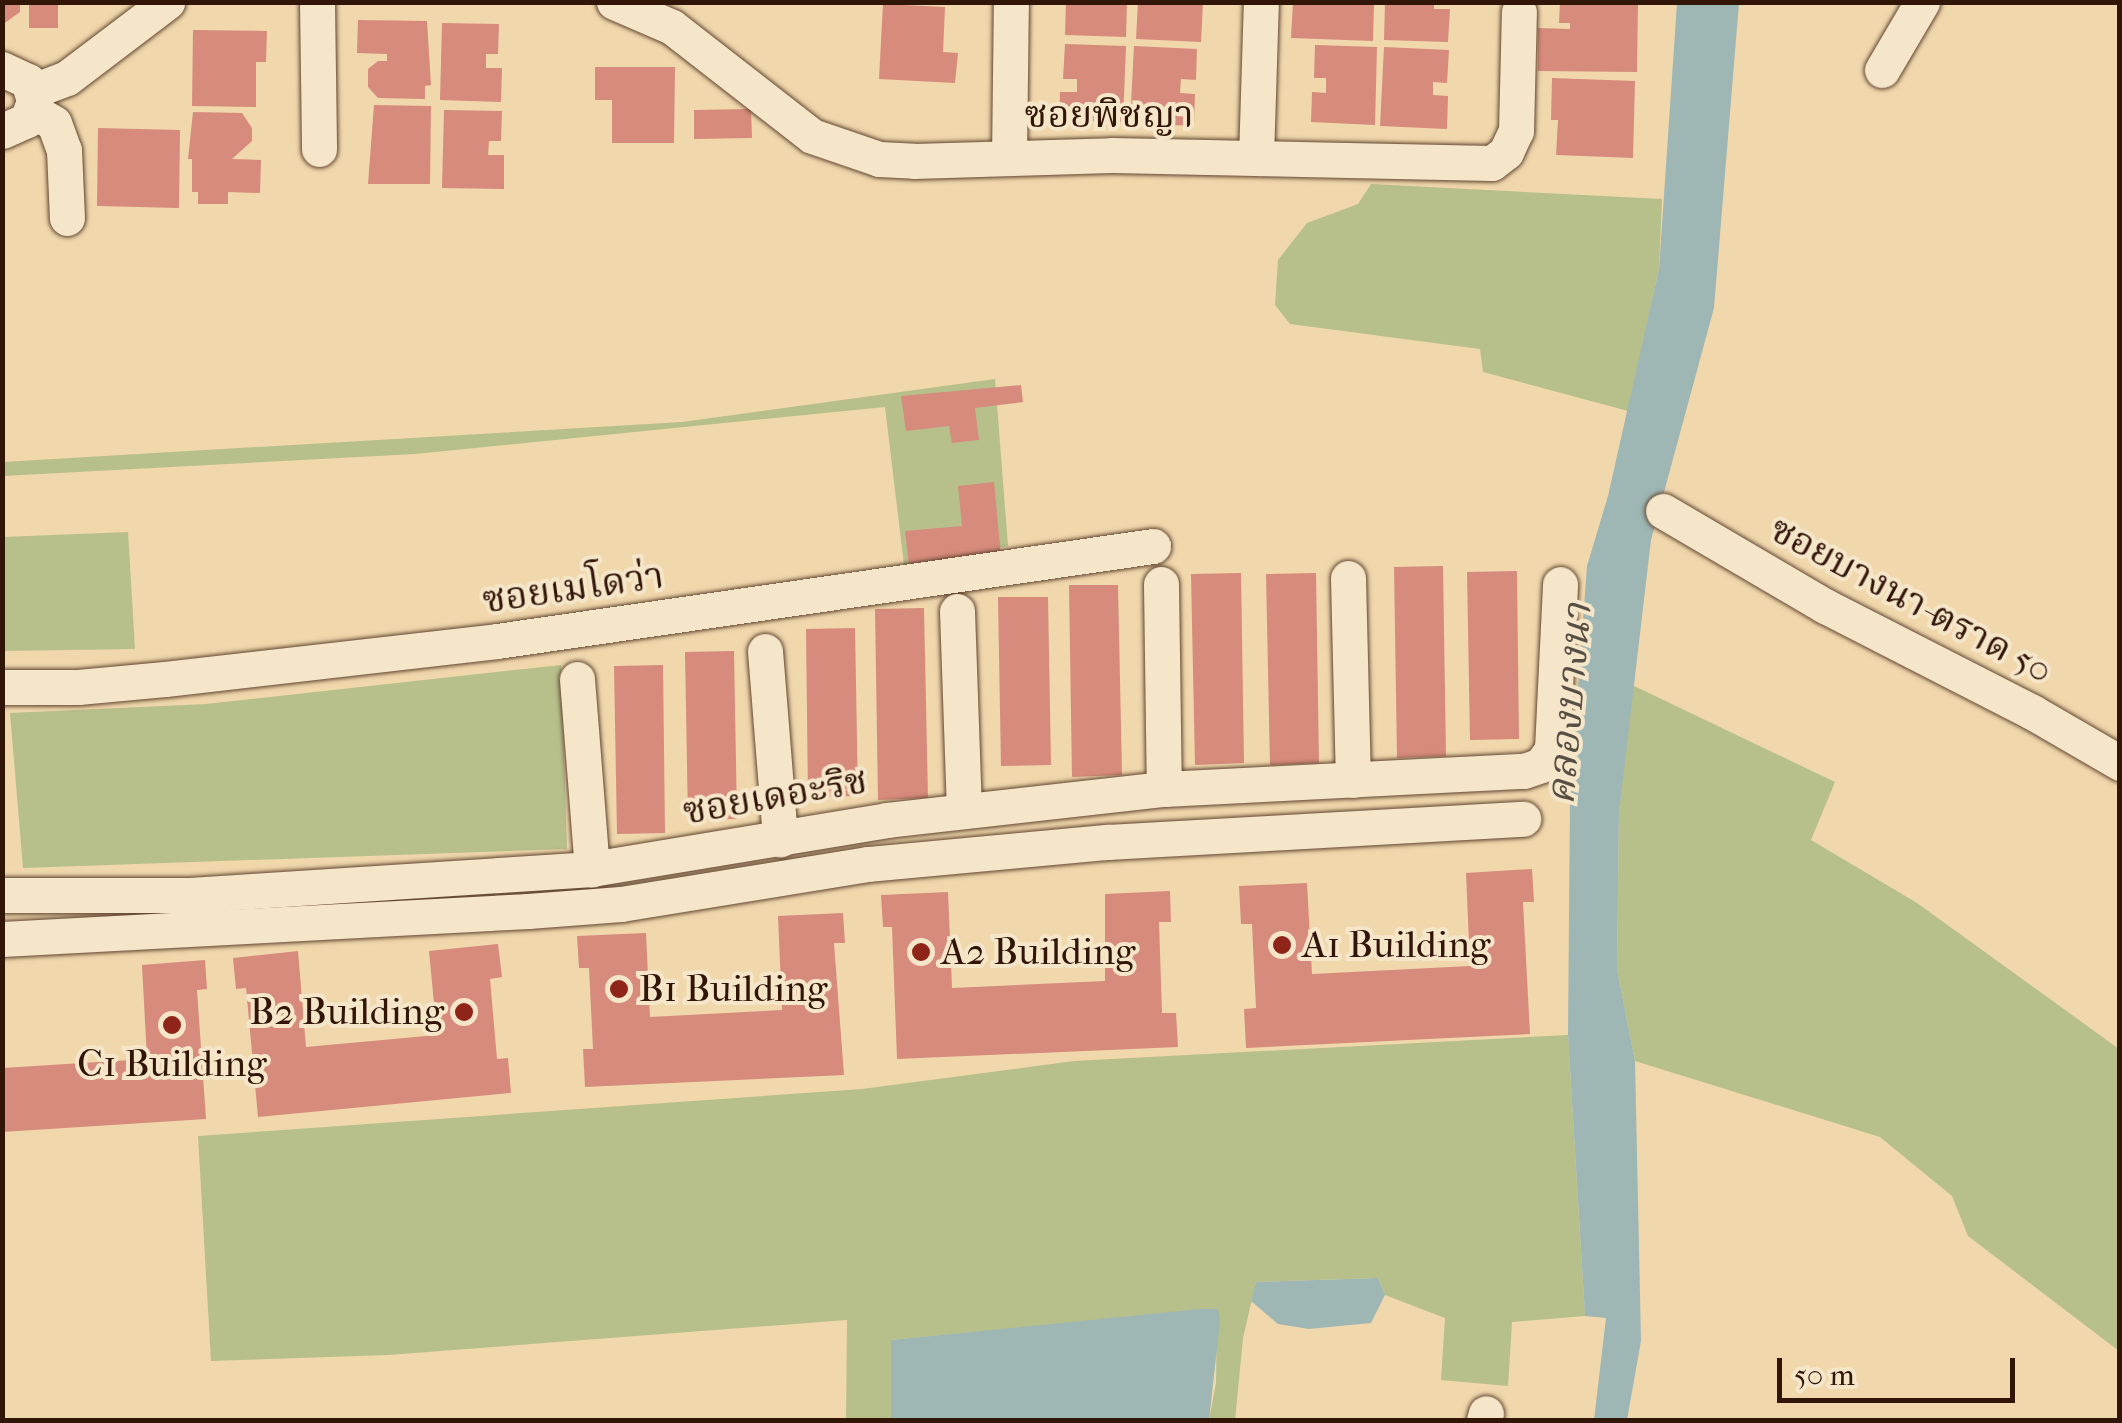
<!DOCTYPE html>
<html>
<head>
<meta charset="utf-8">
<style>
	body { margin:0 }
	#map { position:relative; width:2122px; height:1423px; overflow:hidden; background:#f0d7ac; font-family:"IM FELL French Canon","Noto Serif Thai",serif }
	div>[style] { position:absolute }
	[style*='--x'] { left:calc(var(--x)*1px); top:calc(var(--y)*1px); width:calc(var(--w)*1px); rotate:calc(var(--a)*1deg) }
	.green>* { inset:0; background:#b7bf8b }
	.water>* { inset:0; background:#9eb7b4 }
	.building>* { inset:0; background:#d78b7c }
	.roads { filter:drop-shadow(0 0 2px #614630) drop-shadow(0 0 2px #614630) }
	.street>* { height:35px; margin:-17.5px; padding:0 17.5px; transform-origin:17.5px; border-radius:17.5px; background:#f5e5c9 }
	.dots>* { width:28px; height:28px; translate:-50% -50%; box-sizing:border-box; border:5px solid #f5e5c9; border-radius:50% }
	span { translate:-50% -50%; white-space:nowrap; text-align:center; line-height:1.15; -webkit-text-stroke:8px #f5e5c9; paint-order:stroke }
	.street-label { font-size:38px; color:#311507 }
	.poi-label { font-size:38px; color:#311507 }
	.left { translate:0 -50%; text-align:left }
	.right { translate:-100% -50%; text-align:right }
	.water-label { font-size:40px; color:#574e44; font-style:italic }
	.frame { position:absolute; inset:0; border:5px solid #311507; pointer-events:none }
	.scale { position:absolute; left:1777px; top:1358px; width:238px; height:45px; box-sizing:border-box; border:5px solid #311507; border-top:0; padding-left:12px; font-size:30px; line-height:35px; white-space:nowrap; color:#311507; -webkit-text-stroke:8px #f5e5c9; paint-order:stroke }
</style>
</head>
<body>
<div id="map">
	<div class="green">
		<div style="clip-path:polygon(1371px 184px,1662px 199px,1659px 269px,1628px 411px,1483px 372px,1480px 349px,1290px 324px,1275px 305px,1278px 260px,1307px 223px,1358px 204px)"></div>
		<div style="clip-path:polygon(995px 379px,1008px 546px,904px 565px,885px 407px,415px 454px,3px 476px,3px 462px,682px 422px)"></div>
		<div style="clip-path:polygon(128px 532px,135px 649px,3px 651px,3px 537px)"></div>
		<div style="clip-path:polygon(561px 665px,567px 849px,23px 868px,10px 713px,206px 704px)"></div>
		<div style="clip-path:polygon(1632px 685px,1835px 782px,1811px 840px,1917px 903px,2119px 1049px,2119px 1351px,1968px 1236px,1952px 1196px,1880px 1137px,1635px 1061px,1617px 969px,1619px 813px)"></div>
		<div style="clip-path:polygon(1568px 1035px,1585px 1316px,1512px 1322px,1508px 1386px,1441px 1380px,1445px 1318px,1385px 1295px,1378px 1278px,1256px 1282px,1243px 1338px,1235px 1420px,1209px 1420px,1216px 1383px,1217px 1309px,891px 1340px,891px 1420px,846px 1420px,847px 1320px,388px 1355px,211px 1361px,198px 1136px,862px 1089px,1074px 1061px)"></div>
	</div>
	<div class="water">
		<div style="clip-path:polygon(1677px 3px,1739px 3px,1714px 308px,1651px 540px,1619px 813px,1617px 969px,1635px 1061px,1641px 1341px,1627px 1420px,1594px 1420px,1606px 1318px,1585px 1316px,1568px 1035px,1570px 797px,1587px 566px,1608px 496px,1659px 269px)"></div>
		<div style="clip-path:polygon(1378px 1278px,1385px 1295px,1371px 1323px,1309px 1329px,1278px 1324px,1251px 1301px,1256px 1282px)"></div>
		<div style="clip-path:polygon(1200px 1309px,1218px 1309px,1220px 1322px,1209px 1420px,891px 1420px,891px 1340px)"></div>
	</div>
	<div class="building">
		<div style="clip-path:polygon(2px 2px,20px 2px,20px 12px,2px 25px)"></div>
		<div style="clip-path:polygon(29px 2px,58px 2px,58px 28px,29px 28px)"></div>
		<div style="clip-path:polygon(1066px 2px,1127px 2px,1126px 37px,1065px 35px)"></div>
		<div style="clip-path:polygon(1138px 2px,1203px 2px,1201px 42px,1136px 39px)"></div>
		<div style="clip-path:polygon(1293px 2px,1374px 2px,1373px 41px,1291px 38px)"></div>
		<div style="clip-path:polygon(1385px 2px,1434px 2px,1434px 9px,1450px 9px,1448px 42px,1384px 40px)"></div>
		<div style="clip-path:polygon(1560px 2px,1638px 2px,1637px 72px,1538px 71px,1538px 28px,1570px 29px,1570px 23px,1559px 23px)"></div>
		<div style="clip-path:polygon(883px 4px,945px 7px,943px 52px,958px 53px,955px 83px,879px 79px)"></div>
		<div style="clip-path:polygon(358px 20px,427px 21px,431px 85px,425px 86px,425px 99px,378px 98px,368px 87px,368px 69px,378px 61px,387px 61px,387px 54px,357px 53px)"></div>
		<div style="clip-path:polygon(442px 23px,499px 24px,498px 54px,486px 54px,486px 68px,502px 68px,501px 102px,440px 100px)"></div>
		<div style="clip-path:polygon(193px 30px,267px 31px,266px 62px,256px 62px,256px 107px,192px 106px)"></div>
		<div style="clip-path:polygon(1065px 44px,1126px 46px,1123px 122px,1059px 120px,1060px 92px,1077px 92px,1077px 79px,1063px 79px)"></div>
		<div style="clip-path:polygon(1315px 45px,1377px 47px,1375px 125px,1311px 122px,1312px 92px,1326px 93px,1326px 78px,1314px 78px)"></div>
		<div style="clip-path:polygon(1134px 46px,1197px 49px,1196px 80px,1181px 79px,1180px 93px,1195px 94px,1194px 126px,1130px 123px)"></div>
		<div style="clip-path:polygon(1384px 47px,1449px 50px,1447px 83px,1433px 82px,1433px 95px,1448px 96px,1447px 129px,1380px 126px)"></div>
		<div style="clip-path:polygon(595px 67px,675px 67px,674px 143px,612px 143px,612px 100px,595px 100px)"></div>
		<div style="clip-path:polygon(1552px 78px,1635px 81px,1633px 158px,1556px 155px,1558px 120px,1551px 120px)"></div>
		<div style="clip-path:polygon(374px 105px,431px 106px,430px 184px,368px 184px)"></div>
		<div style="clip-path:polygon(751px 109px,752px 138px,694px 139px,694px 110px)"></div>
		<div style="clip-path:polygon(444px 110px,502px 111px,501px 141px,489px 141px,488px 155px,504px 155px,504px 189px,442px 188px)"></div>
		<div style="clip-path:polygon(193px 112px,242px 113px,252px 128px,252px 141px,232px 159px,261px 160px,260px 193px,228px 192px,228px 204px,198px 204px,198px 192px,192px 192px,192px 159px,188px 159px)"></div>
		<div style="clip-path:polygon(98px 128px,180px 130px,179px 208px,97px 206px)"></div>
		<div style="clip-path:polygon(1021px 385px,1023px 402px,975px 408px,979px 440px,952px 443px,949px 426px,906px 431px,901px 396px)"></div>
		<div style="clip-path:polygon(994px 482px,1001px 556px,909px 565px,905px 531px,962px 526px,958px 486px)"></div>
		<div style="clip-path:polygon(1443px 566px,1446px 756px,1397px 758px,1394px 567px)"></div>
		<div style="clip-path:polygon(1517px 571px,1519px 739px,1470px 740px,1467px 572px)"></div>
		<div style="clip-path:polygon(1241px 573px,1244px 763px,1195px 765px,1191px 574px)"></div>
		<div style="clip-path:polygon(1316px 573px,1319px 763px,1270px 765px,1266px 574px)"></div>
		<div style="clip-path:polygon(1069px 585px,1118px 585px,1122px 775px,1072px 777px)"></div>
		<div style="clip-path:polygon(998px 597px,1048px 597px,1051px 765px,1001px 766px)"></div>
		<div style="clip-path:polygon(924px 608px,928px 798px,878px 800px,875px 609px)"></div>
		<div style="clip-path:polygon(855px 628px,858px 796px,808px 797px,806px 629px)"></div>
		<div style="clip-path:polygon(734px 651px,737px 819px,688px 820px,685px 652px)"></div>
		<div style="clip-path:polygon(663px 665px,665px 833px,617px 834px,614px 666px)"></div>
		<div style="clip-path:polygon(1532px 869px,1534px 902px,1523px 902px,1530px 1034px,1246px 1048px,1244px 1009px,1256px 1008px,1252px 924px,1241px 924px,1239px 886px,1307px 883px,1312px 974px,1470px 966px,1466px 873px)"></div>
		<div style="clip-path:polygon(1170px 891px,1171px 922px,1159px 922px,1162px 1013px,1176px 1013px,1178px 1047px,897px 1059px,892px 927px,883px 927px,881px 895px,948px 892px,952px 988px,1105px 981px,1105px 894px)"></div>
		<div style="clip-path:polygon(843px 913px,845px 943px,834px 943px,844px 1075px,585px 1087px,583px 1049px,593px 1049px,589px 968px,579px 968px,577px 936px,646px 933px,650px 1017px,782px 1010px,778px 916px)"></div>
		<div style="clip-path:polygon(498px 944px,502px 977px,490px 979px,497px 1059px,508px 1058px,511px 1093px,258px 1117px,246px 988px,236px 989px,233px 958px,298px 951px,306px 1047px,437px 1035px,429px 951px)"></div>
		<div style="clip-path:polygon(205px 960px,207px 989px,197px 990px,206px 1119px,2px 1132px,2px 1068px,147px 1059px,142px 965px)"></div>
	</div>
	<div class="roads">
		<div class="street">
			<div style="--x:317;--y:2;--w:147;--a:89.2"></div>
			<div style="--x:614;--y:2;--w:63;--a:23.3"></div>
			<div style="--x:672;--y:27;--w:177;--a:37.9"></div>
			<div style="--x:812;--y:136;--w:71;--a:18.9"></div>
			<div style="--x:879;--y:159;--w:35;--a:3"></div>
			<div style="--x:914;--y:161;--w:198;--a:-1.7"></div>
			<div style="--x:1112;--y:155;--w:380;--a:1.2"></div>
			<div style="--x:1492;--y:163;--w:18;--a:-38"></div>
			<div style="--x:1506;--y:152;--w:23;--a:-65"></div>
			<div style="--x:1516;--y:131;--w:119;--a:-88.6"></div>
			<div style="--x:2;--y:69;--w:29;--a:25"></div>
			<div style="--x:28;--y:81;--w:21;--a:73"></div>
			<div style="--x:34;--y:101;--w:20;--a:110"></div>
			<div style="--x:27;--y:120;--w:27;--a:156"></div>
			<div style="--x:1882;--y:70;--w:79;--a:-59.5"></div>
			<div style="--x:33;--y:91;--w:36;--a:-21"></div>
			<div style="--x:67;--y:78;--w:126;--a:-37.2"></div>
			<div style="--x:33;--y:111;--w:24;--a:30"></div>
			<div style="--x:54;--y:123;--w:29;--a:70"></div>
			<div style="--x:64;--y:150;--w:68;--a:87.5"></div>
			<div style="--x:1009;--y:158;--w:156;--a:-89.3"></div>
			<div style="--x:1256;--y:158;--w:156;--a:-88.2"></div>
			<div style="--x:1663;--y:511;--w:188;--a:30.4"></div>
			<div style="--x:1825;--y:606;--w:233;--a:27.1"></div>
			<div style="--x:2032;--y:712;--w:102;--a:30.1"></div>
			<div style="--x:1348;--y:578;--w:202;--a:88.6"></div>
			<div style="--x:1161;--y:584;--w:205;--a:89.2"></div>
			<div style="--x:957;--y:611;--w:200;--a:88"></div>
			<div style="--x:765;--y:651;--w:189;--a:85.4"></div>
			<div style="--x:577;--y:679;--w:191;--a:85.5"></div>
			<div style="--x:2;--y:687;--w:76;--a:0"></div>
			<div style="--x:78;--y:687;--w:87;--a:-5.3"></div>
			<div style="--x:165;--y:679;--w:334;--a:-6.5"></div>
			<div style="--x:497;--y:641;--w:663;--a:-8.24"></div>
			<div style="--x:2;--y:895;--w:188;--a:0"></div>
			<div style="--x:190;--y:895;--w:403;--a:-3.7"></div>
			<div style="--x:592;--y:869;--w:299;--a:-9.4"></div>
			<div style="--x:887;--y:820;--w:279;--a:-6.4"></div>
			<div style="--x:1164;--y:789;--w:360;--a:-2.9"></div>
			<div style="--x:1524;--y:771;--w:18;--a:-19"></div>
			<div style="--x:1541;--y:765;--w:19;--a:-55"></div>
			<div style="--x:1552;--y:749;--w:165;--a:-87.2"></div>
			<div style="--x:2;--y:939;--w:527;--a:-3.05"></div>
			<div style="--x:528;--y:911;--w:93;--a:-4.3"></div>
			<div style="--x:621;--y:904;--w:250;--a:-9.2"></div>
			<div style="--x:868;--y:864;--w:240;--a:-5.3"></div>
			<div style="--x:1107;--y:842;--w:417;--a:-3.2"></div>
			<div style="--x:1484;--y:1420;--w:7;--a:-74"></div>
		</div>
	</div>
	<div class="dots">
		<div style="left:1282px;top:945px;background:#8f2418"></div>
		<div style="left:921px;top:952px;background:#8f2418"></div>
		<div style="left:619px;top:989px;background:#8f2418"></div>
		<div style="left:464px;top:1012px;background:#8f2418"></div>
		<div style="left:172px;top:1025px;background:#8f2418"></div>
	</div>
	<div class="street-label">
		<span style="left:1109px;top:115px">ซอยพิชญา</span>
		<span style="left:573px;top:588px;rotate:-8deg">ซอยเมโดว่า</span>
		<span style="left:1911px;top:600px;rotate:28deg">ซอยบางนา-ตราด 50</span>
		<span style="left:775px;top:796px;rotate:-10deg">ซอยเดอะริช</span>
	</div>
	<div class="poi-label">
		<span class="left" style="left:1302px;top:945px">A1 Building</span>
		<span class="left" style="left:941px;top:952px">A2 Building</span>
		<span class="left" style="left:639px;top:989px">B1 Building</span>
		<span class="right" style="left:444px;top:1012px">B2 Building</span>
		<span style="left:172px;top:1064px">C1 Building</span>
	</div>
	<div class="water-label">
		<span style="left:1569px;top:704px;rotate:-85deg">คลองบางนา</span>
	</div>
	<div class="frame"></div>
	<div class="scale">50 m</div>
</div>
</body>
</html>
